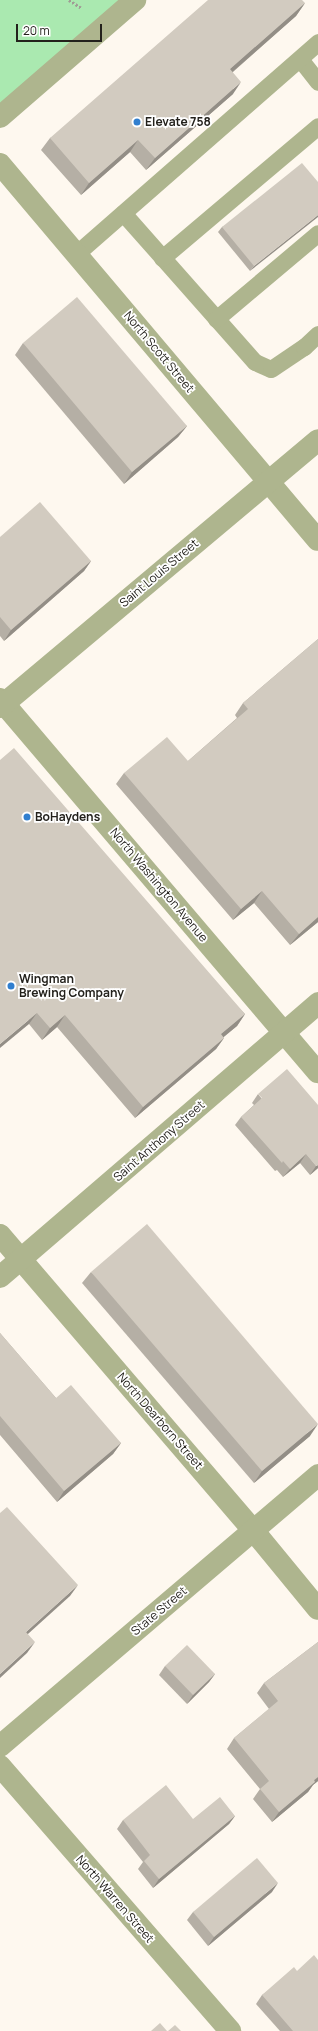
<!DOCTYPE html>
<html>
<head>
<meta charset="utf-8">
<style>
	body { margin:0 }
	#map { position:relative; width:318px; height:2031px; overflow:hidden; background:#fef8ef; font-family:Manrope,sans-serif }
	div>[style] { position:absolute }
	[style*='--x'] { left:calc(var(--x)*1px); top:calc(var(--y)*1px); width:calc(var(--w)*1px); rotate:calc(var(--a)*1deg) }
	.green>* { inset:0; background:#aae9b0 }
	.path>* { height:2.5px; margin-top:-1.25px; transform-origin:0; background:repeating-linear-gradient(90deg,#a09c95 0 2px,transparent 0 4px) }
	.service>* { height:17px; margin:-8.5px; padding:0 8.5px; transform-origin:8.5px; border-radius:8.5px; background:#aeb58e }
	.minor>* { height:22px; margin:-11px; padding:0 11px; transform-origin:11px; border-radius:11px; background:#aeb58e }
	.tertiary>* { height:22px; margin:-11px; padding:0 11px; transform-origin:11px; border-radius:11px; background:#aeb58e }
	.wall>* { inset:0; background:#b5afa5 }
	.shaded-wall>* { inset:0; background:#938e86 }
	.building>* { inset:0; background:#d2cbc0 }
	.dots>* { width:11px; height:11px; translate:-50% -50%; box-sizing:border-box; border:2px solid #fff; border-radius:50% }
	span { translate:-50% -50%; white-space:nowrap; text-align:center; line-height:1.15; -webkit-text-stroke:3.5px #fff; paint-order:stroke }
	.poi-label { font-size:12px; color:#23211c; font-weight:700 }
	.left { translate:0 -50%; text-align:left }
	.street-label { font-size:12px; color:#23211c }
	.scale { position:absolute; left:16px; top:24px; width:86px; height:18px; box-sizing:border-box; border:2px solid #23211c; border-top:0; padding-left:5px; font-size:12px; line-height:14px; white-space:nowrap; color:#23211c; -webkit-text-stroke:3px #fff; paint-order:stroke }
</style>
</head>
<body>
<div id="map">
	<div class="green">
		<div style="clip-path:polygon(0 0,135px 0,0 117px)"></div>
	</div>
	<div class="path">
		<div style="--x:69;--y:0;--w:15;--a:32"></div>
	</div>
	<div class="service">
		<div style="--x:300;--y:59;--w:29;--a:52"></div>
		<div style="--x:123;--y:213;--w:199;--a:48.5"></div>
		<div style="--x:255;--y:362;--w:17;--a:24"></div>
		<div style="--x:271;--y:369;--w:40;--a:-34"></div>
		<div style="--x:304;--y:347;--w:19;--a:-43"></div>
		<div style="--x:76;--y:254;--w:322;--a:-41.2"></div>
		<div style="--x:162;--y:258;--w:204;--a:-40.2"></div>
		<div style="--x:216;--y:319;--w:133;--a:-40.1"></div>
	</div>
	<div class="minor">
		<div style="--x:0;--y:117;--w:179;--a:-40.9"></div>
		<div style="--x:0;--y:164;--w:492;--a:49.8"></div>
		<div style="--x:0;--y:699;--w:490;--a:49.6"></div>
		<div style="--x:0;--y:1235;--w:389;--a:49.4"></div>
		<div style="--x:253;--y:1530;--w:102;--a:50.6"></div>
		<div style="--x:0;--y:1746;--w:418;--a:-40.4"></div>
		<div style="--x:0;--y:1766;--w:351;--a:49"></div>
	</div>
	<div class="tertiary">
		<div style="--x:0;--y:707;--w:415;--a:-40"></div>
		<div style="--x:0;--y:1277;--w:420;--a:-40.7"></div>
	</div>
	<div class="wall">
		<div style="clip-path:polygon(305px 3px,296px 16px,233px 72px,233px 94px,146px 170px,130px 152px,81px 195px,41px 150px,50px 138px)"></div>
		<div style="clip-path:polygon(318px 182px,250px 271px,218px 232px,222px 227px)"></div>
		<div style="clip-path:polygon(23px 343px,187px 426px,178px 437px,124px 484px,15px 355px)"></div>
		<div style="clip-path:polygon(0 537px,91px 561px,84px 571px,4px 641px,0 636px)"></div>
		<div style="clip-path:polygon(318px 639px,318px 922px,290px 945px,254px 903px,233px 920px,116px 784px,124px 773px,188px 761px,237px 718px,235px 715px,243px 703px)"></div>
		<div style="clip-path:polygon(0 760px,245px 1014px,237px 1026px,223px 1037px,224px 1038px,216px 1049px,135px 1118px,57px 1027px,42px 1040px,29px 1024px)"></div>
		<div style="clip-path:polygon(258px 1094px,318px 1168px,310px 1175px,300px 1163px,283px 1177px,277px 1170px,275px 1171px,235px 1125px,241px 1117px,254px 1105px,252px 1103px)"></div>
		<div style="clip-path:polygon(91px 1272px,310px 1436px,254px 1483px,82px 1283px)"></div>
		<div style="clip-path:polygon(0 1333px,56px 1398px,121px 1443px,113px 1454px,57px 1502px,0 1435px)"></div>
		<div style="clip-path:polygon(318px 1642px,318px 1781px,313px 1785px,308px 1792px,272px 1822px,253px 1799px,260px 1789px,227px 1749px,234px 1738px,269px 1709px,257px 1693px,264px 1683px)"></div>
		<div style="clip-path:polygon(165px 1666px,215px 1674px,209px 1682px,187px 1704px,159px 1675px)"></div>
		<div style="clip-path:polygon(235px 1816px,229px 1824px,153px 1888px,138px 1869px,143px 1862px,117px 1829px,123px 1820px,193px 1819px)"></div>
		<div style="clip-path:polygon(272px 1892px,208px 1946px,187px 1920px,193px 1912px)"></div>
		<div style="clip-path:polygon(297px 1971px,318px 2031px,280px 2031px,256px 2004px,262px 1995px)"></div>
	</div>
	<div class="shaded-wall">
		<div style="clip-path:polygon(305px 3px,296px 16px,222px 81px,230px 69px)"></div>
		<div style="clip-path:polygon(241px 82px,233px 94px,146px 170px,155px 158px)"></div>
		<div style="clip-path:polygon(138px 140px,130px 152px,81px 195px,89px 183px)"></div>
		<div style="clip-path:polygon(318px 215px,318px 217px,250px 271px,254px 266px)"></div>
		<div style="clip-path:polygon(187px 426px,178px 437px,124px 484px,132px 472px)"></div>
		<div style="clip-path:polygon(91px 561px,84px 571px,4px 641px,11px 630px)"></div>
		<div style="clip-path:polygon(262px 891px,254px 903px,233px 920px,241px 909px)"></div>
		<div style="clip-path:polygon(318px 917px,318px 922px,290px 945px,299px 934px)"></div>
		<div style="clip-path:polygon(37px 1013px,29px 1024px,0 1048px,0 1044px)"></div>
		<div style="clip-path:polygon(245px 1014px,237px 1026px,213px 1046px,221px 1034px)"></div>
		<div style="clip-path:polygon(65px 1015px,57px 1027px,42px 1040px,50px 1028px)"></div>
		<div style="clip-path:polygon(224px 1038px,216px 1049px,135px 1118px,143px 1107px)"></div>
		<div style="clip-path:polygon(306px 1154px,300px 1163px,283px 1177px,290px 1169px)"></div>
		<div style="clip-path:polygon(318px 1165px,318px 1168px,310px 1175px,316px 1166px)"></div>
		<div style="clip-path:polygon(318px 1424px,310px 1436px,254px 1483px,262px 1471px)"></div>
		<div style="clip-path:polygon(121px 1443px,113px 1454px,57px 1502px,64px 1491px)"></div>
		<div style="clip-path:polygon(78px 1585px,70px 1596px,18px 1643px,26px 1632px)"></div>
		<div style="clip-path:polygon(35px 1642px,27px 1653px,0 1678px,0 1674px)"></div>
		<div style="clip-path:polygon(215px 1674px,209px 1682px,187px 1704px,193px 1695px)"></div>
		<div style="clip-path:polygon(318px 1777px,318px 1781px,313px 1785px,308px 1792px,272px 1822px,279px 1812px)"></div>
		<div style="clip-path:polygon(235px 1816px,229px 1824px,153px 1888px,159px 1879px)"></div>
		<div style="clip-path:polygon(278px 1883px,272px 1892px,208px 1946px,214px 1937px)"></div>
	</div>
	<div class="building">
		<div style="clip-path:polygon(208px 0,302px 0,305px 3px,230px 69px,241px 82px,155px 158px,138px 140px,89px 183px,50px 138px)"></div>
		<div style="clip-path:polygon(302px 163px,318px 182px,318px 215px,254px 266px,222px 227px)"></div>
		<div style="clip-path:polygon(77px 297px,187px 426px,132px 472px,23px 343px)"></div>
		<div style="clip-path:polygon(40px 502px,91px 561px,11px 630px,0 617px,0 537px)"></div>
		<div style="clip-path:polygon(318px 639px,318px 917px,299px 934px,262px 891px,241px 909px,124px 773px,167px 737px,188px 761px,248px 709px,243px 703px)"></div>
		<div style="clip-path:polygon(14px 748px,245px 1014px,221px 1034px,224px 1038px,143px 1107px,65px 1015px,50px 1028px,37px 1013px,0 1044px,0 760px)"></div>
		<div style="clip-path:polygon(287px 1069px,318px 1105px,318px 1165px,316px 1166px,306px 1154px,290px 1169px,283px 1161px,282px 1163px,241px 1117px,262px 1098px,258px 1094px)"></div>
		<div style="clip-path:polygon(147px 1224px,318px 1424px,262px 1471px,91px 1272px)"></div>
		<div style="clip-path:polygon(0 1333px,56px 1398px,71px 1385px,121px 1443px,64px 1491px,0 1416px)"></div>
		<div style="clip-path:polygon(7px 1507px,78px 1585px,26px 1632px,35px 1642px,0 1674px,0 1513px)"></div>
		<div style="clip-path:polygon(318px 1642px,318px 1777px,314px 1780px,315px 1782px,279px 1812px,260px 1789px,269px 1781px,234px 1738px,278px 1701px,264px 1683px)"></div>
		<div style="clip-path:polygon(187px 1645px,215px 1674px,193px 1695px,165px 1666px)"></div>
		<div style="clip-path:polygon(166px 1785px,193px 1819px,220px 1797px,235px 1816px,159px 1879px,144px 1861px,150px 1855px,123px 1820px)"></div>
		<div style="clip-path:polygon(257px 1858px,278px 1883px,214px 1937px,193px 1912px)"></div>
		<div style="clip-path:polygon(314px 1955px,318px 1960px,318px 2031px,293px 2031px,262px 1995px,294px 1967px,297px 1971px)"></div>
		<div style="clip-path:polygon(160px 2023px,167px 2031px,151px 2031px)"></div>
		<div style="clip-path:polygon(175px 2025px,181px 2031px,168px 2031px)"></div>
	</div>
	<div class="dots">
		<div style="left:137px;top:122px;background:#317fcf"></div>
		<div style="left:27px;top:817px;background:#317fcf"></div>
		<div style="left:11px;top:986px;background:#317fcf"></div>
	</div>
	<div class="poi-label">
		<span class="left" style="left:145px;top:122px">Elevate 758</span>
		<span class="left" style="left:35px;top:817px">BoHaydens</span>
		<span class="left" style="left:19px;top:986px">Wingman<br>Brewing Company</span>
	</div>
	<div class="street-label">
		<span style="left:159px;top:352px;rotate:50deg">North Scott Street</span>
		<span style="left:159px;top:573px;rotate:-40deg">Saint Louis Street</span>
		<span style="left:159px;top:885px;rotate:50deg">North Washington Avenue</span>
		<span style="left:159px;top:1141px;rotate:-41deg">Saint Anthony Street</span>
		<span style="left:160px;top:1421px;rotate:49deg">North Dearborn Street</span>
		<span style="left:159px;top:1611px;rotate:-40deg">State Street</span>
		<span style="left:115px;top:1899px;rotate:49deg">North Warren Street</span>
	</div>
	<div class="scale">20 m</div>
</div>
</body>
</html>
